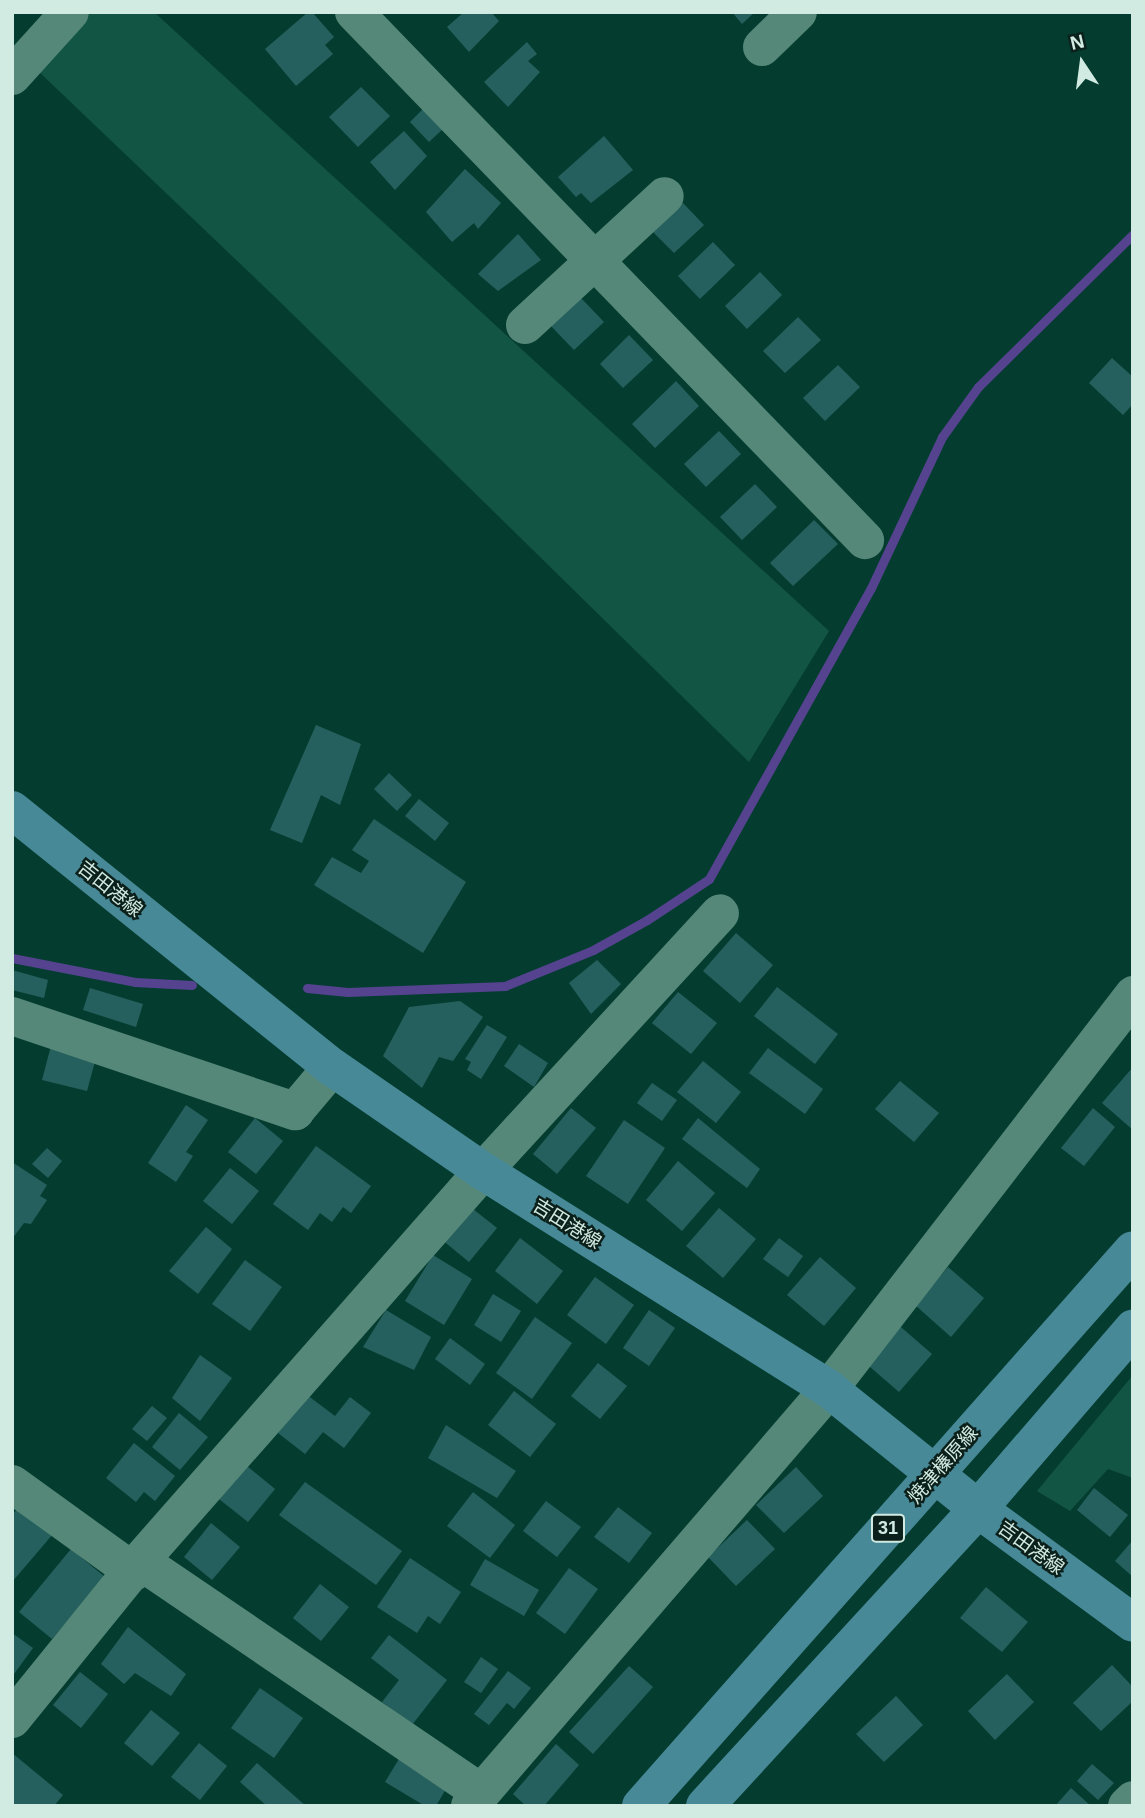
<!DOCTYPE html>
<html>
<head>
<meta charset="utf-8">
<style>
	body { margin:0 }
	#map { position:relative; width:1145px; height:1818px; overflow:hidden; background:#043d30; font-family:Arial,"Noto Sans JP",sans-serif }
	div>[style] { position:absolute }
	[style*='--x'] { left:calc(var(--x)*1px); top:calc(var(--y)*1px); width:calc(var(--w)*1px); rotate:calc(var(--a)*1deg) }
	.green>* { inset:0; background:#135545 }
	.stream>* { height:9px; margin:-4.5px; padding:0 4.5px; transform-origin:4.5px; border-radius:4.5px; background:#564390 }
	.building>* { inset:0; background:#26605e }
	.minor>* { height:38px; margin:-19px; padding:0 19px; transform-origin:19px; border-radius:19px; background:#558878 }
	.major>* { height:38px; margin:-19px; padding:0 19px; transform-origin:19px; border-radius:19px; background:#488998 }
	span { translate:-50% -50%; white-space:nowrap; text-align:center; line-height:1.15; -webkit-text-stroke:5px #0b201a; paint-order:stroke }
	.shield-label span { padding:2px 5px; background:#0b201a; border:2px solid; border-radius:5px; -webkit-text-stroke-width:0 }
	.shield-label { font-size:18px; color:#d1ebe2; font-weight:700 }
	.street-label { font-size:19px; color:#d1ebe2 }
	.frame { position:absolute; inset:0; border:14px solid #d1ebe2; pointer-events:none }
	.north { position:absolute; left:1047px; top:28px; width:70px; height:70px; -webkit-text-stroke:5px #0b201a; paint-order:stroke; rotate:347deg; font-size:19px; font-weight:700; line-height:28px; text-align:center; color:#d1ebe2 }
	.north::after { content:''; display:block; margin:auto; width:24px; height:32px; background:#d1ebe2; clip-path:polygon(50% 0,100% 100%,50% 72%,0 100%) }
</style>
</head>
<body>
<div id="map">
	<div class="green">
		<div style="clip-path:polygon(84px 12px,154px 12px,829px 631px,749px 762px,275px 297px,36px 69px)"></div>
		<div style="clip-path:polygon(1133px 1375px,1133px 1478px,1108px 1469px,1070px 1511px,1037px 1491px)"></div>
	</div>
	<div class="stream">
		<div style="--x:12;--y:958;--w:125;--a:11"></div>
		<div style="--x:135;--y:982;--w:57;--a:3"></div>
		<div style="--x:307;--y:988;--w:41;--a:5.6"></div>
		<div style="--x:348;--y:992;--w:157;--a:-2.2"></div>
		<div style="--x:505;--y:986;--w:95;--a:-22.2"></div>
		<div style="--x:593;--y:950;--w:62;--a:-29.1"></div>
		<div style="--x:647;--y:920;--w:74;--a:-33.5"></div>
		<div style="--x:709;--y:879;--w:333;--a:-60.9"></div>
		<div style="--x:871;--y:588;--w:167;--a:-64.8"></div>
		<div style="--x:942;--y:437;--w:62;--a:-54.2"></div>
		<div style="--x:978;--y:387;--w:218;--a:-44.6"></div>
	</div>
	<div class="building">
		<div style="clip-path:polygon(308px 12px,312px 12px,334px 37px,325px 45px,333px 54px,296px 86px,265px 49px)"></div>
		<div style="clip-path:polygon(464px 12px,491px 12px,499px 21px,469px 52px,447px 27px)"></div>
		<div style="clip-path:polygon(732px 12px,755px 12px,742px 24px)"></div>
		<div style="clip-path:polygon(527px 42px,537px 54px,528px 61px,540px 72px,508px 107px,484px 82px)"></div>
		<div style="clip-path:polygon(361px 87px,390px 116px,358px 147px,329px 117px)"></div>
		<div style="clip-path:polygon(426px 106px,445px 127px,429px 142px,410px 122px)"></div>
		<div style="clip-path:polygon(404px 131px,427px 156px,395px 190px,370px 162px)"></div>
		<div style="clip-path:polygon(604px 136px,633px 170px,591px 203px,581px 193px,576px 197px,558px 177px)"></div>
		<div style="clip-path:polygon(465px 169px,501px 203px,478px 229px,474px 223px,452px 242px,426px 212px)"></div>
		<div style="clip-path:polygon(680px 200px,704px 225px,674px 253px,650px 229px)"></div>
		<div style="clip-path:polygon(518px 234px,541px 260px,498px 291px,478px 274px)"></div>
		<div style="clip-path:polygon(713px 242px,735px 265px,700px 299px,678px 276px)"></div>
		<div style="clip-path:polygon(760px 272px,782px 295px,747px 329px,725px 306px)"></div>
		<div style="clip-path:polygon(580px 297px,604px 322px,574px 350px,550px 325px)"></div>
		<div style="clip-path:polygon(798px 317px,821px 340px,785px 373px,763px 351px)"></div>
		<div style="clip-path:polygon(629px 335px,653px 360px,623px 388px,600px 364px)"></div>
		<div style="clip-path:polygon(1112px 358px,1133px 377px,1133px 404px,1123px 415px,1089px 383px)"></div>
		<div style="clip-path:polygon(838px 365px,860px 387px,825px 421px,803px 398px)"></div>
		<div style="clip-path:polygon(676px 381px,699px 406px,655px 448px,632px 424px)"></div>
		<div style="clip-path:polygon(719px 431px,741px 454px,706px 487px,684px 464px)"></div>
		<div style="clip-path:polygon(755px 484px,777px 507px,742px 540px,720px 517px)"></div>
		<div style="clip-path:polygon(814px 520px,838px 544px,793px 586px,770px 563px)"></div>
		<div style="clip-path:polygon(316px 725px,361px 744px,340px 805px,321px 795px,302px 843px,270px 830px)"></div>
		<div style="clip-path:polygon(389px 773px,412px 795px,397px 811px,374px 789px)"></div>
		<div style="clip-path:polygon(419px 799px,449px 823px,435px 841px,405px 816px)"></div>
		<div style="clip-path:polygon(374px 819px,466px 882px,423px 953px,314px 885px,332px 857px,361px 873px,369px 861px,352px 850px)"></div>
		<div style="clip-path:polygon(736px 933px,773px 965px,740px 1003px,703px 971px)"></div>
		<div style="clip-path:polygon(597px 960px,621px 984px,591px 1014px,569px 983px)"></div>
		<div style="clip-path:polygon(12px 970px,48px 980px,44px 998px,12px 990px)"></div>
		<div style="clip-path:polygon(777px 987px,838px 1034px,815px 1064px,754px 1016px)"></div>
		<div style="clip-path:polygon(90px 988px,143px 1004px,136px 1027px,83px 1010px)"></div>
		<div style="clip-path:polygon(678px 992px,717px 1023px,691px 1054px,652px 1023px)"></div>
		<div style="clip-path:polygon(460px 1001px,483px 1017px,453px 1061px,439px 1057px,422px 1088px,383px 1056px,409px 1007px)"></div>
		<div style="clip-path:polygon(487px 1025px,507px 1037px,481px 1079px,467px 1070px,471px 1062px,465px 1059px)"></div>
		<div style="clip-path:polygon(52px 1042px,97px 1054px,87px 1091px,42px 1080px)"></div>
		<div style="clip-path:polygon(519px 1044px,548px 1063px,534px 1087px,504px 1066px)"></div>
		<div style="clip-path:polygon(768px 1048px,823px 1089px,805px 1114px,749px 1073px)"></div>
		<div style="clip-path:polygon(703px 1061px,741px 1092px,716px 1123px,677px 1092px)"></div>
		<div style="clip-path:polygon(1133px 1067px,1133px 1130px,1102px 1103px)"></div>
		<div style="clip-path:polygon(900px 1081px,939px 1113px,914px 1142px,875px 1109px)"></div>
		<div style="clip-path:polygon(652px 1083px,677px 1100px,662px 1121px,637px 1103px)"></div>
		<div style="clip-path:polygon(186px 1105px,208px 1120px,186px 1152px,193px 1156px,176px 1182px,148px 1163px)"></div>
		<div style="clip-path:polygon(571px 1108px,596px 1128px,557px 1174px,533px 1154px)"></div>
		<div style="clip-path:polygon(1093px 1108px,1115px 1127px,1084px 1166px,1061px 1148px)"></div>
		<div style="clip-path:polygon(255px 1118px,283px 1141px,256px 1174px,228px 1152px)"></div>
		<div style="clip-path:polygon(698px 1118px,760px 1169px,747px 1188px,682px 1139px)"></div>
		<div style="clip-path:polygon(624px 1120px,665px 1148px,628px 1204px,586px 1176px)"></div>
		<div style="clip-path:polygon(316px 1146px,371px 1186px,351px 1213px,343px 1207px,332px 1222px,320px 1213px,308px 1230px,273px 1204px)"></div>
		<div style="clip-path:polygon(47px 1148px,62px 1161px,48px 1178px,32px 1164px)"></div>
		<div style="clip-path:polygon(678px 1161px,715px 1193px,682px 1231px,646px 1200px)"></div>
		<div style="clip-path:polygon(12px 1162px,47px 1185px,40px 1196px,47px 1200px,31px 1224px,24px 1223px,12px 1239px)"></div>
		<div style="clip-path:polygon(230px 1168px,259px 1191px,232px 1224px,203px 1201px)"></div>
		<div style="clip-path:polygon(468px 1205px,497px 1228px,469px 1262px,441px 1239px)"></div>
		<div style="clip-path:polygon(719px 1208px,756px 1239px,723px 1278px,686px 1246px)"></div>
		<div style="clip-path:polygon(206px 1227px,232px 1249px,198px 1294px,169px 1271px)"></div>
		<div style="clip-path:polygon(520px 1238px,563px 1271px,537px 1304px,495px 1271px)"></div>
		<div style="clip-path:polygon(779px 1238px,803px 1256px,788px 1277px,763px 1259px)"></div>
		<div style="clip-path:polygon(433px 1255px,472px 1279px,444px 1325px,405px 1301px)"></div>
		<div style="clip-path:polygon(820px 1257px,856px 1288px,824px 1326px,787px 1295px)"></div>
		<div style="clip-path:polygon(245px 1260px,282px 1287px,250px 1331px,212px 1304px)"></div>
		<div style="clip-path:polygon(948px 1267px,984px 1298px,951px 1337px,915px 1305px)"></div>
		<div style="clip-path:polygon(595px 1277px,634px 1305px,606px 1344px,567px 1315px)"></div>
		<div style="clip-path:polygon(493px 1294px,521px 1311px,501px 1342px,474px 1325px)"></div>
		<div style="clip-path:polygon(386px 1310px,431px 1337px,414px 1370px,363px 1347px)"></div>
		<div style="clip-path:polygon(649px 1310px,675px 1328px,649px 1366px,623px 1348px)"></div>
		<div style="clip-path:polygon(535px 1317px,572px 1343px,532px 1399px,496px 1373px)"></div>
		<div style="clip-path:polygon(895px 1322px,932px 1354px,899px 1392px,862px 1360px)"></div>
		<div style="clip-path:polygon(450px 1338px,485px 1364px,470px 1385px,435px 1359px)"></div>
		<div style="clip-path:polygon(200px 1355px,232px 1378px,200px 1421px,172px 1398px)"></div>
		<div style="clip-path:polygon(598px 1363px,627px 1386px,600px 1419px,571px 1396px)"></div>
		<div style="clip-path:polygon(514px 1391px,556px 1424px,530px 1457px,488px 1425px)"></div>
		<div style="clip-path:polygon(307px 1395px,335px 1416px,350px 1397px,371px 1413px,344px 1448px,323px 1432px,305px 1454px,278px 1433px)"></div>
		<div style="clip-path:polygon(152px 1406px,167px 1418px,147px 1441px,132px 1429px)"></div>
		<div style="clip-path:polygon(179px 1413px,208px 1437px,180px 1470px,152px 1447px)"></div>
		<div style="clip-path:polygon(446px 1425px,516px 1471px,497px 1498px,428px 1458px)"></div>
		<div style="clip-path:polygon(134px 1443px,175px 1476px,155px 1501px,144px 1492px,136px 1502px,106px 1478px)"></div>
		<div style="clip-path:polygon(247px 1466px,275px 1489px,248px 1522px,219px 1499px)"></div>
		<div style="clip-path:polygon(796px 1467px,823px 1496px,784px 1533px,756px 1505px)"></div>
		<div style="clip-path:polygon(305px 1482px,402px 1551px,376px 1585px,279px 1515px)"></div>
		<div style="clip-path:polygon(1094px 1488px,1128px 1515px,1110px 1537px,1077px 1510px)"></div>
		<div style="clip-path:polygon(473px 1492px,515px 1525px,490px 1558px,447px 1526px)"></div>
		<div style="clip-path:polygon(546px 1501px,581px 1527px,557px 1557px,523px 1531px)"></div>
		<div style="clip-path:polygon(20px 1506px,53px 1534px,12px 1582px,12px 1515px)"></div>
		<div style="clip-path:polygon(618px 1507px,652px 1533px,629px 1563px,594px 1537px)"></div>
		<div style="clip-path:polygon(747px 1520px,775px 1549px,736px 1586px,708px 1557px)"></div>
		<div style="clip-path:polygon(211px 1523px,240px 1547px,212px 1580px,184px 1557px)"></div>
		<div style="clip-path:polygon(1133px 1540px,1133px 1577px,1115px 1561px)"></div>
		<div style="clip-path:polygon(71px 1549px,105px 1577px,52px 1639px,19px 1612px)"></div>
		<div style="clip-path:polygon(410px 1558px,461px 1592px,440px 1624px,428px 1616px,417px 1633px,377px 1607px)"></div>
		<div style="clip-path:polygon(485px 1559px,539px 1590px,524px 1616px,470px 1585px)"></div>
		<div style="clip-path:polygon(569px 1568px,598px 1589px,565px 1634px,536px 1613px)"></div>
		<div style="clip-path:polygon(320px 1584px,349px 1607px,321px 1641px,293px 1618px)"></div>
		<div style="clip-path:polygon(986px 1587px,1028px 1622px,1002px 1652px,960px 1618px)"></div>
		<div style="clip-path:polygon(128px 1627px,186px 1674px,171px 1696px,135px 1673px,124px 1684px,101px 1664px)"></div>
		<div style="clip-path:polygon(12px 1633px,33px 1648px,14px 1674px,12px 1673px)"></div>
		<div style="clip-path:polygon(389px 1635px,447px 1680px,412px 1725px,382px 1702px,399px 1680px,371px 1658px)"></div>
		<div style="clip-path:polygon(481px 1657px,498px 1669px,481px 1693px,464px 1682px)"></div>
		<div style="clip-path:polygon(1112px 1665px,1133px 1687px,1133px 1701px,1101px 1731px,1073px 1703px)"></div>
		<div style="clip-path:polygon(629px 1666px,653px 1687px,593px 1754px,569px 1732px)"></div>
		<div style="clip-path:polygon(508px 1671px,531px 1688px,514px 1709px,507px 1703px,489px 1725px,474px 1714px)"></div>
		<div style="clip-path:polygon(80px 1672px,108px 1694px,81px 1728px,53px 1705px)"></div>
		<div style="clip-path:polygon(1007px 1674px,1034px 1702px,995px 1740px,968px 1711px)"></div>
		<div style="clip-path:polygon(260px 1688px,303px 1718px,274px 1758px,231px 1728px)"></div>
		<div style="clip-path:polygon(896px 1696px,923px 1725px,884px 1762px,856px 1734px)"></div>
		<div style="clip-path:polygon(151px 1710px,180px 1733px,152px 1766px,124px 1743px)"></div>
		<div style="clip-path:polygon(199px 1743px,227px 1766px,200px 1800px,171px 1777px)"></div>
		<div style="clip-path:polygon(556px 1744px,579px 1765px,544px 1806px,526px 1806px,513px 1794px)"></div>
		<div style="clip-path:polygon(12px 1753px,63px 1795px,54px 1806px,12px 1806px)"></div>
		<div style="clip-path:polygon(402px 1754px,450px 1782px,436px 1806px,425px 1806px,385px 1782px)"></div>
		<div style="clip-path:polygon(257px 1763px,306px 1806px,267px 1806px,240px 1782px)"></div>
		<div style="clip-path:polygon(1092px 1764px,1114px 1783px,1098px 1800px,1077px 1781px)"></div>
		<div style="clip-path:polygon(1071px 1788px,1091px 1806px,1055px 1806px)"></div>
	</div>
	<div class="minor">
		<div style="--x:354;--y:12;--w:735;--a:45.94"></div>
		<div style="--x:762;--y:47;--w:50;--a:-44.2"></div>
		<div style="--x:12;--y:76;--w:86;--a:-47.8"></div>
		<div style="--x:525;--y:325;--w:190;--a:-42.7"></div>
		<div style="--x:12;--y:1016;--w:299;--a:18.6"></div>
		<div style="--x:295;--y:1111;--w:57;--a:-49.9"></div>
		<div style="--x:12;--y:1484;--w:150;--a:35.8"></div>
		<div style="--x:140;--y:1561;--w:412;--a:34.2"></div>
		<div style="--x:12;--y:1719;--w:203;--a:-51"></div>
		<div style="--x:140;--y:1561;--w:519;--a:-48.67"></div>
		<div style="--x:483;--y:1171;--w:350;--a:-47.4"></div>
		<div style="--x:470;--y:1806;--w:550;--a:-49.27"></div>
		<div style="--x:829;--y:1389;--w:498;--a:-52.3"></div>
		<div style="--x:1127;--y:1806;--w:8;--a:-45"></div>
	</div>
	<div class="major">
		<div style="--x:12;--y:810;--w:410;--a:38.8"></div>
		<div style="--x:332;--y:1067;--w:183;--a:34.6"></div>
		<div style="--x:483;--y:1171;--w:409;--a:32.2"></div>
		<div style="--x:829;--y:1389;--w:191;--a:38.8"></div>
		<div style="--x:978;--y:1509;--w:192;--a:36.3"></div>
		<div style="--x:641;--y:1806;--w:742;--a:-48.49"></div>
		<div style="--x:705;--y:1806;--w:403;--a:-47.4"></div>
		<div style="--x:978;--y:1509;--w:238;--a:-49.3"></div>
	</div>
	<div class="shield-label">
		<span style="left:888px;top:1528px">31</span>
	</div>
	<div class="street-label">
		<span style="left:110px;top:889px;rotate:39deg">吉田港線</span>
		<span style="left:567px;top:1224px;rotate:32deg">吉田港線</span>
		<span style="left:943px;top:1465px;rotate:-49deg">焼津榛原線</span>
		<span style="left:1031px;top:1548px;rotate:36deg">吉田港線</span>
	</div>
	<div class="frame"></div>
	<div class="north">N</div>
</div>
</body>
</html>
